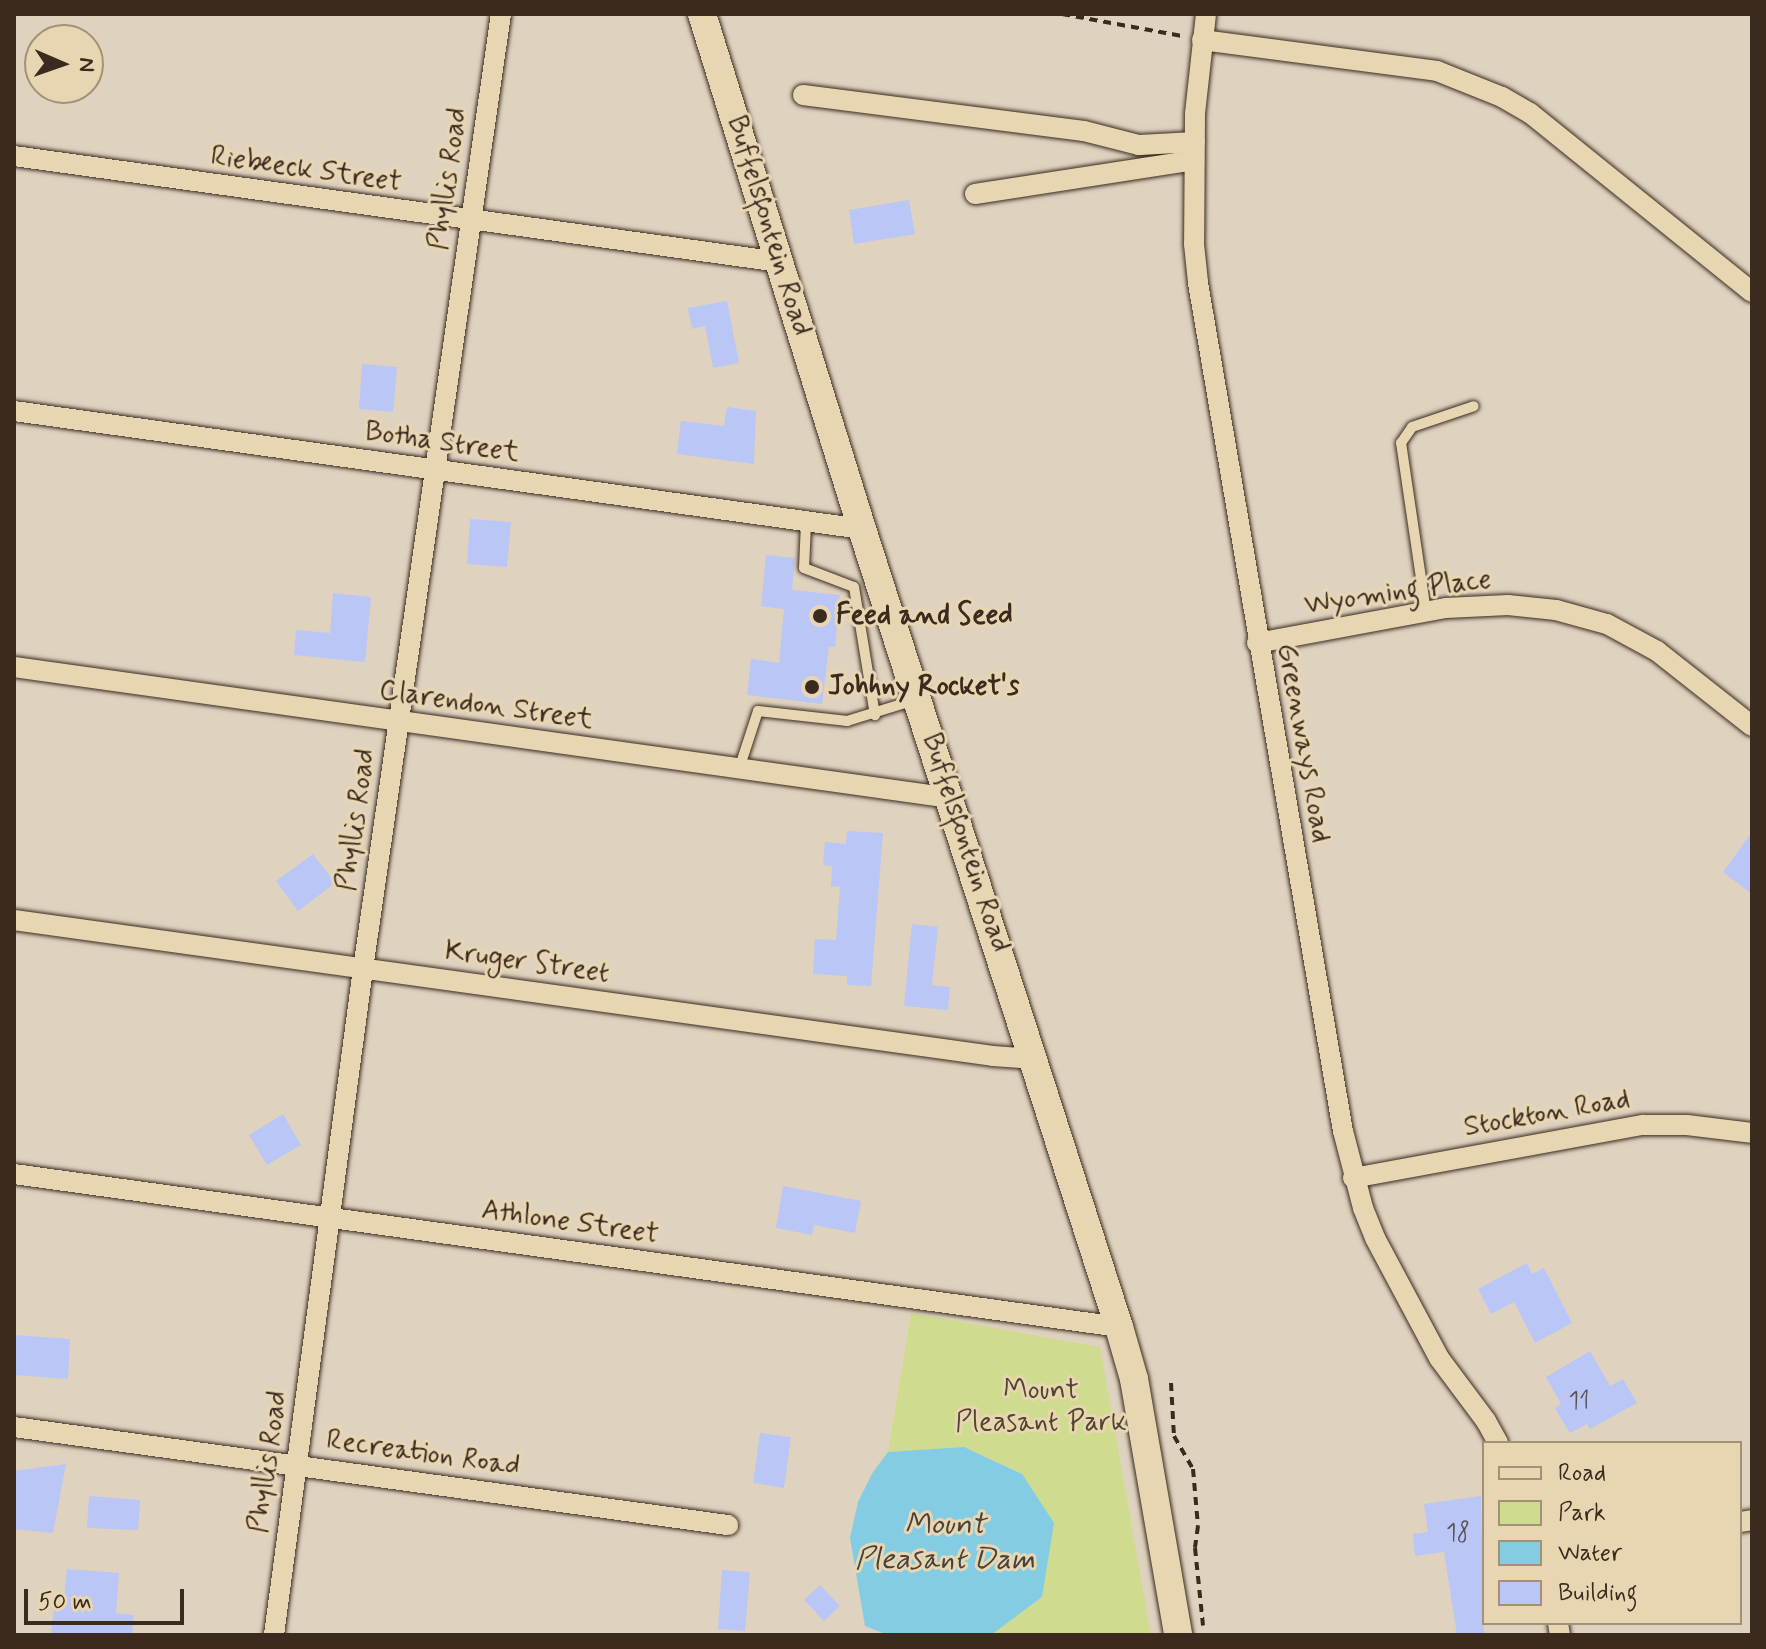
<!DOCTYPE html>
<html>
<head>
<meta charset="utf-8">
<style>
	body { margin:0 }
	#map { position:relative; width:1766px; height:1649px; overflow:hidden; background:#dfd3c0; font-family:Mynerve,sans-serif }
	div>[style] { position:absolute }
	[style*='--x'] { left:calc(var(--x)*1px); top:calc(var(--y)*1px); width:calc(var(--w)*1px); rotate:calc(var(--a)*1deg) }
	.green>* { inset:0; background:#cfdb8e }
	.water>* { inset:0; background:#84cce4 }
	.building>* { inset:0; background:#b9c6f6 }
	.path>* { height:4px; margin-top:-2px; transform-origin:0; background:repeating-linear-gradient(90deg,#3b2a1e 0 8px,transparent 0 14px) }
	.roads { filter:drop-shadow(0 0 2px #3b2a1e) drop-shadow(0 0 2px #3b2a1e) }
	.lane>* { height:10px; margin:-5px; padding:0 5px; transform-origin:5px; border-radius:5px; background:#e8d6b3 }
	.street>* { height:20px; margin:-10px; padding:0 10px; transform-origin:10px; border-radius:10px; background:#e8d6b3 }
	.secondary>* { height:28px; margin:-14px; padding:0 14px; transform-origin:14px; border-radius:14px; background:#e8d6b3 }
	.dots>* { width:22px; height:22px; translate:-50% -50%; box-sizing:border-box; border:4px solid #e8d6b3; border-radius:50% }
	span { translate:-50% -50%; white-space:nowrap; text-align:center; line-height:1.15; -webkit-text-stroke:6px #e8d6b3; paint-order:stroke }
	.number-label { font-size:24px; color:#5a5154 }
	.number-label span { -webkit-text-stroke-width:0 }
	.street-label { font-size:28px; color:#3b2a1e }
	.poi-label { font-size:28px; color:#3b2a1e; font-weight:700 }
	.left { translate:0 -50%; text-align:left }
	.park-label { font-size:28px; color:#51452f }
	.water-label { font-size:30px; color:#46423c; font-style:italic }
	.frame { position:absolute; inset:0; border:16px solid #3b2a1e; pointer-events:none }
	.legend { position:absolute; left:1482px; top:1441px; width:260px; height:184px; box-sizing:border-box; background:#e8d6b3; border:2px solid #a39177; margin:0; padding:10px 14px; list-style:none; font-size:24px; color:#3b2a1e }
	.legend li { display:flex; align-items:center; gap:16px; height:40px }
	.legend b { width:40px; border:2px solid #a39177 }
	.north { position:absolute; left:24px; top:24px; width:80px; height:80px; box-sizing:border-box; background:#e8d6b3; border:2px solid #a39177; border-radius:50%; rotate:92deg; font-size:22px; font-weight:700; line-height:32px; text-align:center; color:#3b2a1e }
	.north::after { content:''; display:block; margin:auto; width:28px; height:36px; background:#3b2a1e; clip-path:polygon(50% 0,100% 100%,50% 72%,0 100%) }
	.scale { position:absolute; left:24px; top:1589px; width:160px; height:36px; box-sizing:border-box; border:4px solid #3b2a1e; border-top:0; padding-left:10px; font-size:24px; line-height:28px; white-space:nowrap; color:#3b2a1e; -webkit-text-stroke:6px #e8d6b3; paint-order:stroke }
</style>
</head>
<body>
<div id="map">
	<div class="green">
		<div style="clip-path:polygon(911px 1313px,1100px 1347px,1151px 1635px,991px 1635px,1042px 1597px,1022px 1474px,964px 1447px,888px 1452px)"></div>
	</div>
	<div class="water">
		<div style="clip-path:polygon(964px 1447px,1022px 1474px,1054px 1523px,1042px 1597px,991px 1635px,888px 1635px,865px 1626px,850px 1538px,858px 1502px,873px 1472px,888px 1452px)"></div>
	</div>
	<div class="building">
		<div style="clip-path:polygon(909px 200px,915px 234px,854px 244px,849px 210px)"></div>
		<div style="clip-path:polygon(727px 301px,739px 363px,713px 368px,705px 326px,692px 329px,688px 308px)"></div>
		<div style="clip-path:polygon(362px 364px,397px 367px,393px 412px,359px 409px)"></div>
		<div style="clip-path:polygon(727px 407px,756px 411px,754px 464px,677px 454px,681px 421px,724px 426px)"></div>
		<div style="clip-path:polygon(470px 519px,511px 522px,507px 567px,467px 564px)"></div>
		<div style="clip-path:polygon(766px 555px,795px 558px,792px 590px,840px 595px,835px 647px,829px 646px,822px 704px,747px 695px,751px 659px,779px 663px,784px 609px,761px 606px)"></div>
		<div style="clip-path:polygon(333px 593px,371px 597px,365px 662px,294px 655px,296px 630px,330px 633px)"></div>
		<div style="clip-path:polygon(847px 831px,883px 833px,871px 986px,847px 985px,847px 976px,813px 974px,815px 939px,836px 940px,840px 887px,831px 886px,832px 866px,823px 865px,825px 842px,846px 844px)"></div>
		<div style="clip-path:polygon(1752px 832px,1752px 894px,1723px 872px)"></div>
		<div style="clip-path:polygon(313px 854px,335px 883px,298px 911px,276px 881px)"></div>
		<div style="clip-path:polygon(912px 924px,938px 927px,932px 985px,950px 987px,948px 1010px,904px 1006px)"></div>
		<div style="clip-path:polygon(283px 1114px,301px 1145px,267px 1165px,249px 1135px)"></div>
		<div style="clip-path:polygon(783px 1186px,861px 1201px,855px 1233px,814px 1225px,812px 1235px,776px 1228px)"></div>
		<div style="clip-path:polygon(1527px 1263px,1532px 1274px,1544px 1268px,1572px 1323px,1535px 1343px,1514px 1302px,1491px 1314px,1478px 1289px)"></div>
		<div style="clip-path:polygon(14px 1335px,70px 1339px,68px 1379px,14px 1375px)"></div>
		<div style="clip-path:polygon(1590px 1351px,1610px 1386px,1623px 1379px,1637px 1403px,1590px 1429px,1587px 1424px,1570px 1433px,1555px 1408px,1561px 1404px,1546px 1377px)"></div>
		<div style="clip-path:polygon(760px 1433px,791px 1437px,784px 1488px,753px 1483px)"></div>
		<div style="clip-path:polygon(66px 1464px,53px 1533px,14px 1529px,14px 1471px)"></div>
		<div style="clip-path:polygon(89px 1496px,140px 1500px,138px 1530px,87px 1528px)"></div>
		<div style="clip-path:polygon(1481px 1496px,1484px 1635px,1457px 1635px,1444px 1552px,1415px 1556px,1413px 1534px,1428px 1532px,1424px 1504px)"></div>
		<div style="clip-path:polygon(67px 1569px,119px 1573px,116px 1613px,134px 1615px,132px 1635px,51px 1635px,54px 1607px,63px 1608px)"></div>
		<div style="clip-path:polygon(722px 1570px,750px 1572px,745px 1631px,718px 1629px)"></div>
		<div style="clip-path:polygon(820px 1585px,840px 1606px,824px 1621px,804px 1600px)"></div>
	</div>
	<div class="path">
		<div style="--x:1062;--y:14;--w:122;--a:10.4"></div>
		<div style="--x:1171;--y:1383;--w:53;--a:86.8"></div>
		<div style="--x:1174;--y:1436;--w:38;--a:60"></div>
		<div style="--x:1193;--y:1469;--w:57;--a:85"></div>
		<div style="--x:1198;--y:1526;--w:22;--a:98"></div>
		<div style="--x:1195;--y:1548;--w:78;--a:84.1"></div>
	</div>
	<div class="roads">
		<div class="lane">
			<div style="--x:806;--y:523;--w:45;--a:92.5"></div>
			<div style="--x:804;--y:568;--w:53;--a:20.8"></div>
			<div style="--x:854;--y:587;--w:130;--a:80.7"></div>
			<div style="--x:1426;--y:612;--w:171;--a:-98.4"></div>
			<div style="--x:1401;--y:443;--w:19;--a:-55"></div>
			<div style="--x:1412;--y:427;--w:65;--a:-18.7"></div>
			<div style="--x:739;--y:769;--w:61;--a:-71.9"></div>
			<div style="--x:758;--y:711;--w:90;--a:6.4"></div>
			<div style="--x:847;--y:721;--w:71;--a:-17.2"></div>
		</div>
		<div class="street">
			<div style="--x:1206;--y:14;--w:101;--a:96.3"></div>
			<div style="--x:1195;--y:114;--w:130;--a:90.4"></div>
			<div style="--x:1194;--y:244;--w:39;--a:84"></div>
			<div style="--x:1198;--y:283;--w:860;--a:80.3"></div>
			<div style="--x:1343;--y:1131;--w:80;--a:75.4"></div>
			<div style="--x:1363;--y:1208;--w:32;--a:68"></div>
			<div style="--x:1375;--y:1238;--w:136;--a:61.9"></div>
			<div style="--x:1439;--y:1358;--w:79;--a:53.3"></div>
			<div style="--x:1486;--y:1421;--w:25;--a:61"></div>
			<div style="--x:1202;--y:40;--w:237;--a:7.5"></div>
			<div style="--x:1437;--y:71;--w:70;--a:21.8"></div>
			<div style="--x:1502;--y:97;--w:32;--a:30"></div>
			<div style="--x:1530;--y:113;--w:285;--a:38.9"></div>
			<div style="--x:803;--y:95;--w:283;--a:7.3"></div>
			<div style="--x:1084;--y:131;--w:57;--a:14.3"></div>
			<div style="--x:1139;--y:145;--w:56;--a:-3.1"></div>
			<div style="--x:14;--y:156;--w:773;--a:7.88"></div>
			<div style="--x:975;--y:194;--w:222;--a:-8.8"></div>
			<div style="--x:14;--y:411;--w:856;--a:7.92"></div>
			<div style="--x:1257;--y:643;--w:192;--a:-10.5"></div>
			<div style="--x:1446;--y:608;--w:62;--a:-2.8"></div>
			<div style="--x:1508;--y:605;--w:48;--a:5.9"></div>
			<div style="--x:1556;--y:610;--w:53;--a:15.4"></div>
			<div style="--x:1607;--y:624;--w:57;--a:28.4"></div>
			<div style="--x:1657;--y:651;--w:121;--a:38.3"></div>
			<div style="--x:14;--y:667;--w:946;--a:7.96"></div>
			<div style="--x:14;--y:920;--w:988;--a:7.91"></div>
			<div style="--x:993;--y:1056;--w:40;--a:4.3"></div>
			<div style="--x:14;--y:1174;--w:1116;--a:7.88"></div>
			<div style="--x:1353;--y:1178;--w:295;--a:-10.4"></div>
			<div style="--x:1643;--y:1125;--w:44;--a:0"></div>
			<div style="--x:1687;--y:1125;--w:65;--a:7"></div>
			<div style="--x:14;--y:1427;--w:721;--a:7.82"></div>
			<div style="--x:1740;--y:1522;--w:12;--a:-9"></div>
			<div style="--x:1558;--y:1623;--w:12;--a:81"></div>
			<div style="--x:274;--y:1635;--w:672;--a:-82.39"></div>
			<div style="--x:363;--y:969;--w:965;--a:-81.78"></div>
		</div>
		<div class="secondary">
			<div style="--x:702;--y:14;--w:539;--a:72.74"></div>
			<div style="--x:862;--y:529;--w:838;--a:72.15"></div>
			<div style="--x:1119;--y:1327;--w:54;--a:73.9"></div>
			<div style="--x:1134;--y:1379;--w:260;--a:80.2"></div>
		</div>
	</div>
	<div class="dots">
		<div style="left:820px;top:616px;background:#3b2a1e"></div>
		<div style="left:812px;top:687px;background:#3b2a1e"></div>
	</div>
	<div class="number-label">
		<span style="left:1579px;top:1402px">11</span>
		<span style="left:1458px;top:1534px">18</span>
	</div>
	<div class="street-label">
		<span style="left:306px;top:170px;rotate:8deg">Riebeeck Street</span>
		<span style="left:449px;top:179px;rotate:-82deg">Phyllis Road</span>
		<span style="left:768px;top:226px;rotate:73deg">Buffelsfontein Road</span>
		<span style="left:442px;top:443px;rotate:8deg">Botha Street</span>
		<span style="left:1398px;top:593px;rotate:-8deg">Wyoming Place</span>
		<span style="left:486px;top:706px;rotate:8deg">Clarendon Street</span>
		<span style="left:1303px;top:743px;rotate:80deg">Greenways Road</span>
		<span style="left:357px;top:820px;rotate:-82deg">Phyllis Road</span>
		<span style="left:965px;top:843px;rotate:72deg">Buffelsfontein Road</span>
		<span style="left:527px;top:963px;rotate:8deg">Kruger Street</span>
		<span style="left:1547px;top:1114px;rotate:-10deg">Stockton Road</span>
		<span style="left:570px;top:1223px;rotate:8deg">Athlone Street</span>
		<span style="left:423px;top:1454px;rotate:8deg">Recreation Road</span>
		<span style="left:269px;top:1462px;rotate:-82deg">Phyllis Road</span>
	</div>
	<div class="poi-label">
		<span class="left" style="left:836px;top:616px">Feed and Seed</span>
		<span class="left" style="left:828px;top:687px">Johhny Rocket's</span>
	</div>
	<div class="park-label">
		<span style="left:1041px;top:1407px">Mount<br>Pleasant Park</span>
	</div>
	<div class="water-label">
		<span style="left:945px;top:1542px">Mount<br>Pleasant Dam</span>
	</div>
	<div class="frame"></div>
	<ul class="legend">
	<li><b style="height:10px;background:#e8d6b3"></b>Road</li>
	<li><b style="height:22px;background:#cfdb8e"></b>Park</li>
	<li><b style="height:22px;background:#84cce4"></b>Water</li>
	<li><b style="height:22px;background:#b9c6f6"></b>Building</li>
	</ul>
	<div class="north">N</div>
	<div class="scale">50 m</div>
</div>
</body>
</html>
